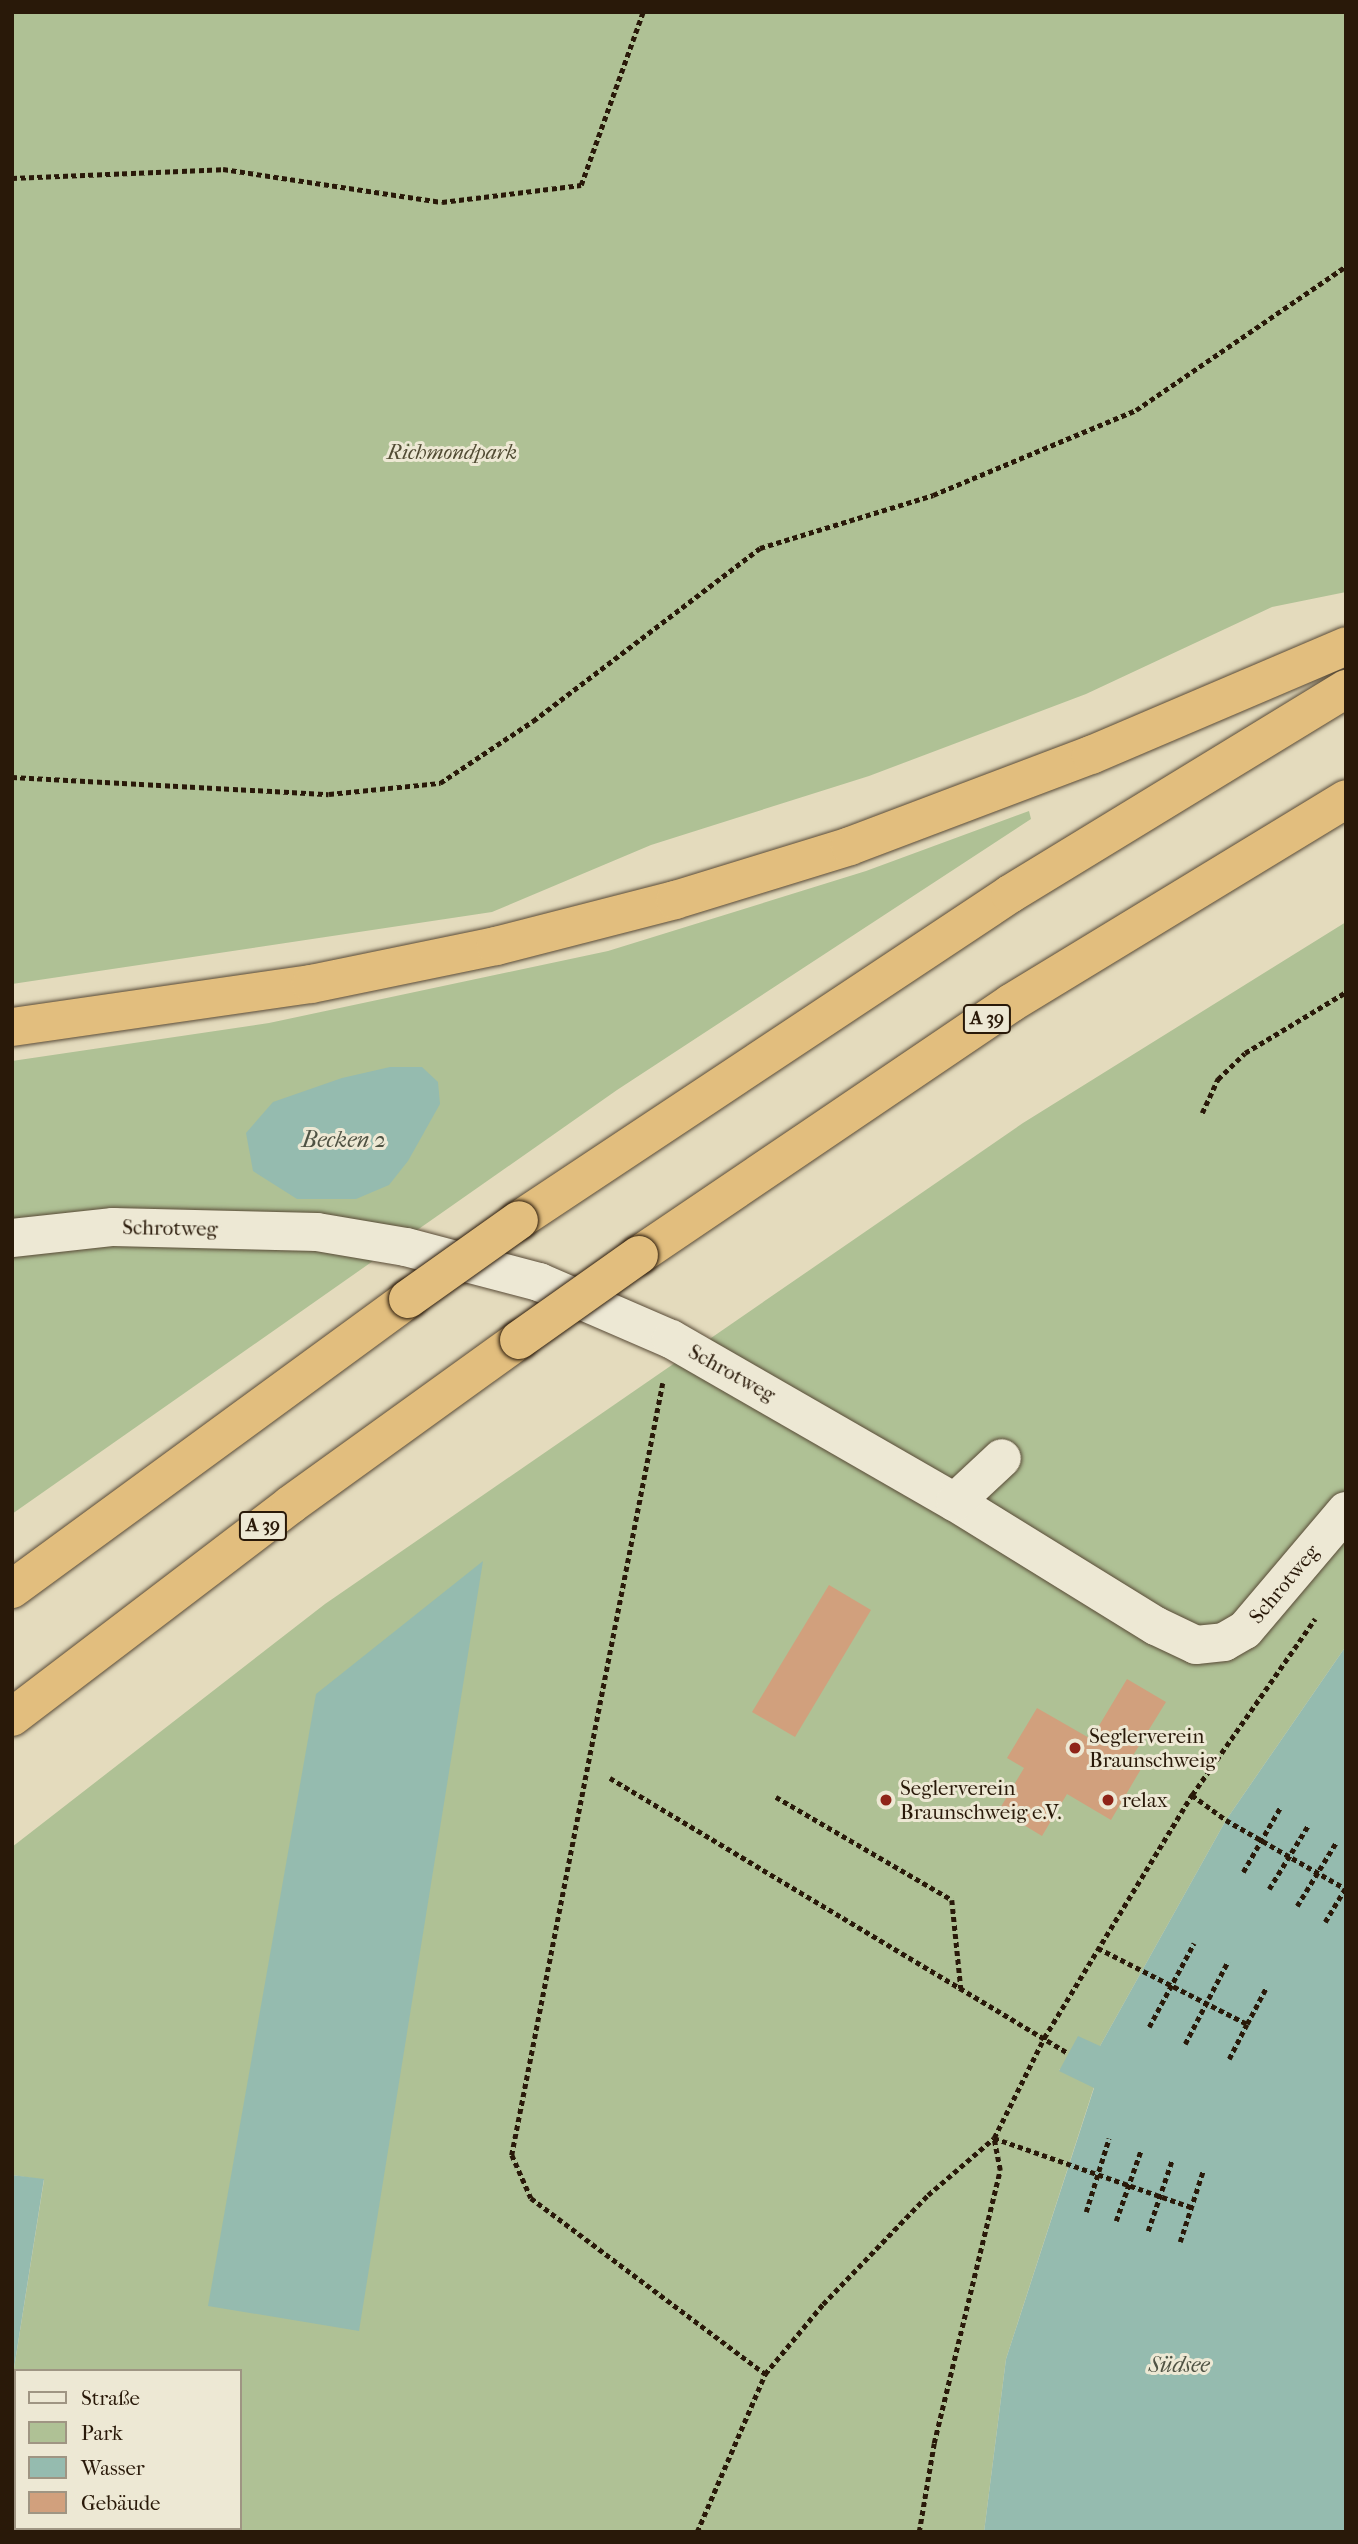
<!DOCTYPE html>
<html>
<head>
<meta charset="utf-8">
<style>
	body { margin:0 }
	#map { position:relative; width:1358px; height:2544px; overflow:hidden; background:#e4dbbd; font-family:"IM FELL French Canon",serif }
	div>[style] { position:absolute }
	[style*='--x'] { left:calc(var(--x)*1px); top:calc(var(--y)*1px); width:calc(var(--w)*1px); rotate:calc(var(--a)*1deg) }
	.green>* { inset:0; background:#afc195 }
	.water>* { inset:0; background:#95bbaf }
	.building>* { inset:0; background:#d1a07d }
	.path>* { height:4.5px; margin-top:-2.25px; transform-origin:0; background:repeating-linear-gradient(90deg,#291909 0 5px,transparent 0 8.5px) }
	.roads { filter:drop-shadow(0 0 2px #584a36) drop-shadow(0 0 2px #584a36) }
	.minor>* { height:38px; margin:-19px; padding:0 19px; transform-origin:19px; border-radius:19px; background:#ede8d4 }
	.highway>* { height:38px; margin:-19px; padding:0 19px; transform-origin:19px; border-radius:19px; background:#e2be7e }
	.bridges { filter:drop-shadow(0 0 2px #291909) drop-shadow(0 0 2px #291909) }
	.highway-bridge>* { height:38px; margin:-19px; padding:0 19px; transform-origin:19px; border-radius:19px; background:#e2be7e }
	.dots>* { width:19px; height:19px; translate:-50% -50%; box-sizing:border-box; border:4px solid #ede8d4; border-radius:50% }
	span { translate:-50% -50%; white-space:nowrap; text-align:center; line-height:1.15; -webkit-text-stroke:6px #ede8d4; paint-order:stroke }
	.shield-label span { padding:2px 5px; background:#ede8d4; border:2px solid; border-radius:5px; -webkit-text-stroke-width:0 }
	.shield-label { font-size:19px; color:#291909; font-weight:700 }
	.park-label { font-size:21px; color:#514b33; font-style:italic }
	.street-label { font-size:21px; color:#291909 }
	.poi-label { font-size:21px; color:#291909 }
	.left { translate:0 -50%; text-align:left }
	.water-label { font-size:23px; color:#4f5243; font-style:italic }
	.frame { position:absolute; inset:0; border:14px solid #291909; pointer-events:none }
	.legend { position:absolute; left:14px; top:2369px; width:228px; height:161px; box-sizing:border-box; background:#ede8d4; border:2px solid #9f9583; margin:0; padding:9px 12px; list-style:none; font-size:21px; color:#291909 }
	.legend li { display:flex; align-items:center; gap:14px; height:35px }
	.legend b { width:35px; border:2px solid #9f9583 }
</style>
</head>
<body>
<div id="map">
	<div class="green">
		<div style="clip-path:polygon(12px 12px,1346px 12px,1346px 592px,1272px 607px,1086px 694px,869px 776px,651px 845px,492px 912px,12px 984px)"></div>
		<div style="clip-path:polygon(1029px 811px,1031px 819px,617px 1090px,12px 1514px,12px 1061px,269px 1023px,608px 951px,866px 871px)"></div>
		<div style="clip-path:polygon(evenodd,1346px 922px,1346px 1646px,1226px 1820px,1100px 2046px,1059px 2070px,1094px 2087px,1006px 2359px,984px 2532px,12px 2532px,12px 2381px,44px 2180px,12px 2175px,12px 1847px,325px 1604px,1023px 1123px,1346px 922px,16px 2371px,240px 2371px,240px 2528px,16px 2528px,16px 2371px)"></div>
	</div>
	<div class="water">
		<div style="clip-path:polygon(390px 1067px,422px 1067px,438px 1082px,440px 1104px,408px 1161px,389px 1185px,356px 1199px,297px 1199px,253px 1171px,246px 1133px,273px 1102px,342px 1078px)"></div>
		<div style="clip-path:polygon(483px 1561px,359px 2331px,208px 2306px,316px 1694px)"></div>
		<div style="clip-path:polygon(1346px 1646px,1346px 2532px,984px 2532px,1006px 2359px,1094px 2088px,1059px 2071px,1078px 2036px,1100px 2046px,1226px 1820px)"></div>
		<div style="clip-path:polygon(12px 2175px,44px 2179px,12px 2381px)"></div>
	</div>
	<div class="building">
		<div style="clip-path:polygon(829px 1585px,871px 1610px,795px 1737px,752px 1712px)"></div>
		<div style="clip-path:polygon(1127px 1679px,1166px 1702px,1129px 1762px,1141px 1769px,1111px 1820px,1067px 1794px,1042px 1836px,999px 1810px,1024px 1768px,1007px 1758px,1037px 1708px,1091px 1739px)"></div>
	</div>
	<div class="path">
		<div style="--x:12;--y:178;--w:211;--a:-2.4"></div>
		<div style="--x:223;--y:169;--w:221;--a:8.6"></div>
		<div style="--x:442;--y:202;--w:140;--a:-7"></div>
		<div style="--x:581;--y:185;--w:184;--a:-70.3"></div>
		<div style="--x:12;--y:777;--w:317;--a:3.1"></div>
		<div style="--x:329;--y:794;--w:112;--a:-5.7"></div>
		<div style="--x:440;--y:783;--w:112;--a:-33.7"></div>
		<div style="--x:533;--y:721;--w:285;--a:-37.3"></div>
		<div style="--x:760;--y:548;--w:181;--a:-17"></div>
		<div style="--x:933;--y:495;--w:220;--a:-22.7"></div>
		<div style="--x:1136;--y:410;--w:255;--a:-34.4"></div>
		<div style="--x:1202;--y:1113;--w:38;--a:-65"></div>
		<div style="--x:1218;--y:1079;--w:37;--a:-44"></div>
		<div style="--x:1245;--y:1053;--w:118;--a:-31.1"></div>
		<div style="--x:663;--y:1383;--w:787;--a:101.07"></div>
		<div style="--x:512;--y:2155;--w:47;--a:66.2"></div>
		<div style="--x:531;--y:2198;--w:293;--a:36.9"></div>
		<div style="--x:610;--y:1778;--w:534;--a:30.98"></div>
		<div style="--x:1192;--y:1795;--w:42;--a:36.3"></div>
		<div style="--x:1226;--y:1820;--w:138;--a:29.9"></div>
		<div style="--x:776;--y:1797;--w:204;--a:30.3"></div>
		<div style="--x:952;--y:1900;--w:89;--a:84.2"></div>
		<div style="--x:1243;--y:1872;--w:74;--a:-60"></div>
		<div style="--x:1269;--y:1889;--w:76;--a:-58.4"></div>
		<div style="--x:1297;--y:1906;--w:76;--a:-58.4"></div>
		<div style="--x:1325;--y:1922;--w:39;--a:-59"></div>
		<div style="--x:1098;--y:1948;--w:167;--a:27"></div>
		<div style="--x:1247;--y:2024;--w:41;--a:-62.2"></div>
		<div style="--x:1149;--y:2027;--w:95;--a:-61.8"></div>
		<div style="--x:1185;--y:2044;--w:93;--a:-62.6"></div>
		<div style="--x:1229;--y:2059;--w:39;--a:-63"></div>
		<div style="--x:994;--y:2138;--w:209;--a:19.3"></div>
		<div style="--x:1086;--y:2212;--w:77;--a:-72.7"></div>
		<div style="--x:1116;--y:2221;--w:75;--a:-70.6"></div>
		<div style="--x:1148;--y:2231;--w:75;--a:-71.3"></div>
		<div style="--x:1180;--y:2242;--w:75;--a:-72.1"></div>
		<div style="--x:697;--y:2532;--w:172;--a:-66.7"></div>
		<div style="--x:765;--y:2374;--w:91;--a:-50.4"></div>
		<div style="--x:823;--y:2304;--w:151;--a:-46.1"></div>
		<div style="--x:928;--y:2195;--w:87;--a:-40.8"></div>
		<div style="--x:994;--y:2138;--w:112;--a:-63.4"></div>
		<div style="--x:1044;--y:2038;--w:285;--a:-58.7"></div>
		<div style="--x:1192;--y:1795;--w:215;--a:-55.1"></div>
		<div style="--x:919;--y:2532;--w:90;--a:-80.4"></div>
		<div style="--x:934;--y:2443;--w:281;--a:-76.4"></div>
		<div style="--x:1000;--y:2170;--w:33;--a:-101"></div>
	</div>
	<div class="roads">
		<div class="minor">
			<div style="--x:12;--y:1238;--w:102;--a:-6.2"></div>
			<div style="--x:113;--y:1227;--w:204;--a:1.4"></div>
			<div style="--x:317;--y:1232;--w:90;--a:9.6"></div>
			<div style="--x:406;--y:1247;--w:138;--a:14.7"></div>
			<div style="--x:539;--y:1282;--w:144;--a:23.4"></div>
			<div style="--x:671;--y:1339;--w:327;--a:29.9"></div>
			<div style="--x:955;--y:1502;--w:236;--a:31.7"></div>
			<div style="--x:1156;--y:1626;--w:44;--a:25.4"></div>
			<div style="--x:1196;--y:1645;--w:28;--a:-6"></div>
			<div style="--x:1224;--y:1642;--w:24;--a:-30"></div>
			<div style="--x:1245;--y:1630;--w:156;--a:-49.7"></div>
			<div style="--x:955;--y:1502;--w:64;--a:-43.1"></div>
		</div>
		<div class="highway">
			<div style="--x:12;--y:1027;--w:302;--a:-8.2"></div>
			<div style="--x:311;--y:984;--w:189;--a:-11.6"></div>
			<div style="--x:496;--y:946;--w:185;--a:-14.4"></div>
			<div style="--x:675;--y:900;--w:183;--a:-17.1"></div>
			<div style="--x:850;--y:846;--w:258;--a:-20.7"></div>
			<div style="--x:1091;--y:755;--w:277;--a:-23.1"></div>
			<div style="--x:519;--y:1220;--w:589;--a:-33.58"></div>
			<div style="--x:1010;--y:894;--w:394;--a:-31.4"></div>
			<div style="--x:639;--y:1255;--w:449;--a:-34.1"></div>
			<div style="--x:1011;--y:1003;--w:392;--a:-31.3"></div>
			<div style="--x:12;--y:1589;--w:491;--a:-36.2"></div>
			<div style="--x:12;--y:1717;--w:350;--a:-37.3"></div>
			<div style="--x:290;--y:1505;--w:282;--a:-35.8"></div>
		</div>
	</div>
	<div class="bridges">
		<div class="highway-bridge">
			<div style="--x:408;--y:1299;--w:136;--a:-35.4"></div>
			<div style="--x:519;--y:1340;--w:147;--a:-35.3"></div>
		</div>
	</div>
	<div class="dots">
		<div style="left:1075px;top:1748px;background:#8f2418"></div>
		<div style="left:886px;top:1800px;background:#8f2418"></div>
		<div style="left:1108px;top:1800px;background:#8f2418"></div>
	</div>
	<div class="shield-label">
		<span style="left:987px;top:1019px">A 39</span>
		<span style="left:263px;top:1526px">A 39</span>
	</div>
	<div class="park-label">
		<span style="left:452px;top:452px">Richmondpark</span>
	</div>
	<div class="street-label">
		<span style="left:170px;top:1228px;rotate:1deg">Schrotweg</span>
		<span style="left:732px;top:1373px;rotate:29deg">Schrotweg</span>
		<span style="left:1284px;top:1584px;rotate:-50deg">Schrotweg</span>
	</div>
	<div class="poi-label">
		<span class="left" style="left:1089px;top:1748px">Seglerverein<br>Braunschweig</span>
		<span class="left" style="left:900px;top:1800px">Seglerverein<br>Braunschweig e.V.</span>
		<span class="left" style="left:1122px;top:1800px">relax</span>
	</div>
	<div class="water-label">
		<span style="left:344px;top:1140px">Becken 2</span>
		<span style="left:1179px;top:2365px">Südsee</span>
	</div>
	<div class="frame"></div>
	<ul class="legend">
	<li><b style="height:9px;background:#ede8d4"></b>Straße</li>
	<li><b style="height:19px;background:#afc195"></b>Park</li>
	<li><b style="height:19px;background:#95bbaf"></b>Wasser</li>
	<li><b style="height:19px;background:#d1a07d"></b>Gebäude</li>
	</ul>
</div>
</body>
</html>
